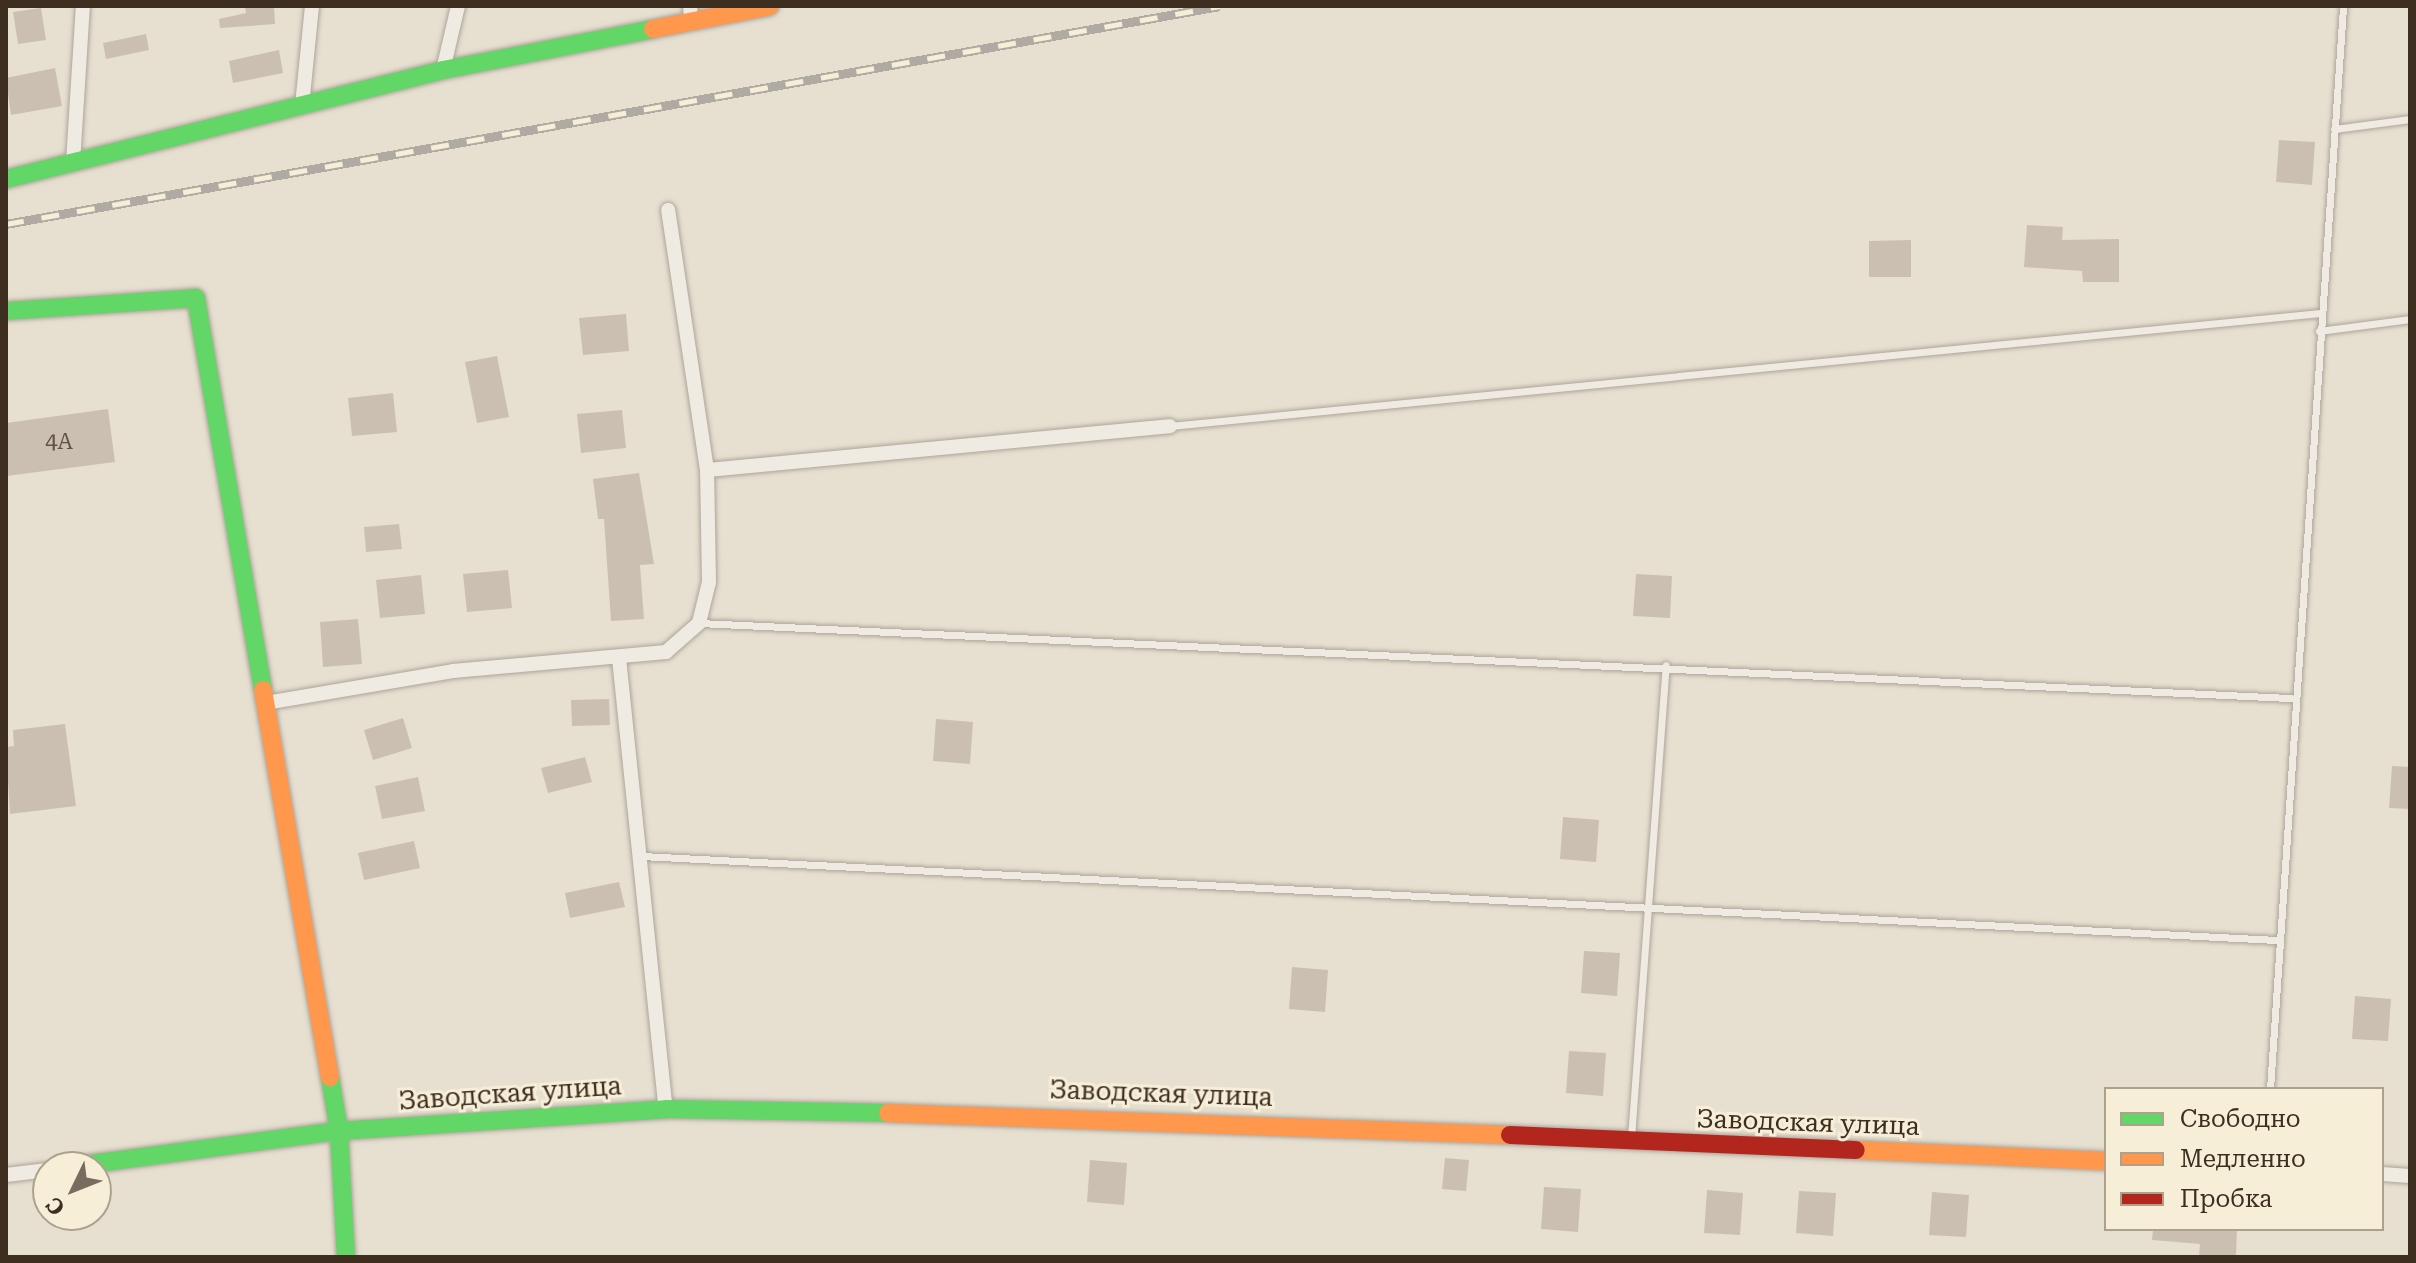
<!DOCTYPE html>
<html>
<head>
<meta charset="utf-8">
<style>
	body { margin:0 }
	#map { position:relative; width:2416px; height:1263px; overflow:hidden; background:#e7e0d1; font-family:"Roboto Serif",serif }
	div>[style] { position:absolute }
	[style*='--x'] { left:calc(var(--x)*1px); top:calc(var(--y)*1px); width:calc(var(--w)*1px); rotate:calc(var(--a)*1deg) }
	.building>* { inset:0; background:#cbbfb2 }
	.roads { filter:drop-shadow(0 0 2px #ada599) drop-shadow(0 0 2px #ada599) }
	.lane>* { height:7px; margin:-3.5px; padding:0 3.5px; transform-origin:3.5px; border-radius:3.5px; background:#efebe3 }
	.street>* { height:14px; margin:-7px; padding:0 7px; transform-origin:7px; border-radius:7px; background:#efebe3 }
	.fast>* { height:18px; margin:-9px; padding:0 9px; transform-origin:9px; border-radius:9px; background:#63d668 }
	.slow>* { height:18px; margin:-9px; padding:0 9px; transform-origin:9px; border-radius:9px; background:#ff974d }
	.jam>* { height:18px; margin:-9px; padding:0 9px; transform-origin:9px; border-radius:9px; background:#b3261e }
	.rail>* { height:9px; margin-top:-4.5px; transform-origin:0; background:repeating-linear-gradient(90deg,#f7eed8 0 18px,#afaaa2 0 36px); box-sizing:border-box; border-block:2px solid #afaaa2 }
	span { translate:-50% -50%; white-space:nowrap; text-align:center; line-height:1.15; -webkit-text-stroke:6px #f7eed8; paint-order:stroke }
	.number-label { font-size:22px; color:#605244 }
	.number-label span { -webkit-text-stroke-width:0 }
	.street-label { font-size:26px; color:#3d2e20 }
	.frame { position:absolute; inset:0; border:8px solid #3d2e20; pointer-events:none }
	.legend { position:absolute; left:2104px; top:1087px; width:280px; height:144px; box-sizing:border-box; background:#f7eed8; border:2px solid #ada18e; margin:0; padding:10px 14px; list-style:none; font-size:24px; color:#3d2e20 }
	.legend li { display:flex; align-items:center; gap:16px; height:40px }
	.legend b { width:40px; border:2px solid #ada18e }
	.north { position:absolute; left:32px; top:1151px; width:80px; height:80px; box-sizing:border-box; background:#f7eed8; border:2px solid #ada18e; border-radius:50%; rotate:227deg; font-size:22px; font-weight:700; line-height:32px; text-align:center; color:#3d2e20 }
	.north::after { content:''; display:block; margin:auto; width:28px; height:36px; background:#786c5e; clip-path:polygon(50% 0,100% 100%,50% 72%,0 100%) }
</style>
</head>
<body>
<div id="map">
	<div class="building">
		<div style="clip-path:polygon(245px 6px,274px 6px,275px 24px,220px 28px,219px 19px,246px 13px)"></div>
		<div style="clip-path:polygon(41px 8px,46px 40px,18px 44px,13px 12px)"></div>
		<div style="clip-path:polygon(146px 34px,149px 50px,106px 59px,103px 43px)"></div>
		<div style="clip-path:polygon(279px 50px,283px 73px,233px 83px,229px 61px)"></div>
		<div style="clip-path:polygon(55px 68px,62px 106px,11px 115px,6px 78px)"></div>
		<div style="clip-path:polygon(2279px 140px,2315px 142px,2312px 185px,2276px 182px)"></div>
		<div style="clip-path:polygon(2027px 225px,2063px 227px,2062px 240px,2119px 239px,2119px 282px,2083px 282px,2082px 271px,2024px 267px)"></div>
		<div style="clip-path:polygon(1911px 240px,1911px 277px,1869px 277px,1869px 241px)"></div>
		<div style="clip-path:polygon(626px 314px,629px 351px,583px 355px,579px 318px)"></div>
		<div style="clip-path:polygon(497px 356px,509px 417px,477px 423px,465px 362px)"></div>
		<div style="clip-path:polygon(393px 393px,397px 432px,352px 436px,348px 398px)"></div>
		<div style="clip-path:polygon(108px 409px,115px 462px,6px 476px,6px 423px)"></div>
		<div style="clip-path:polygon(622px 410px,626px 448px,581px 453px,577px 414px)"></div>
		<div style="clip-path:polygon(639px 473px,654px 564px,640px 565px,644px 619px,611px 621px,604px 519px,598px 519px,593px 479px)"></div>
		<div style="clip-path:polygon(399px 524px,402px 549px,366px 552px,364px 527px)"></div>
		<div style="clip-path:polygon(508px 570px,512px 608px,467px 612px,463px 574px)"></div>
		<div style="clip-path:polygon(1636px 574px,1672px 576px,1670px 618px,1633px 616px)"></div>
		<div style="clip-path:polygon(421px 575px,425px 614px,380px 618px,376px 580px)"></div>
		<div style="clip-path:polygon(358px 619px,362px 664px,323px 667px,320px 622px)"></div>
		<div style="clip-path:polygon(609px 699px,610px 725px,572px 726px,571px 700px)"></div>
		<div style="clip-path:polygon(403px 718px,412px 748px,373px 760px,364px 730px)"></div>
		<div style="clip-path:polygon(936px 719px,973px 722px,970px 764px,933px 761px)"></div>
		<div style="clip-path:polygon(65px 724px,76px 806px,10px 814px,6px 747px,14px 746px,13px 730px)"></div>
		<div style="clip-path:polygon(585px 757px,592px 782px,548px 793px,541px 768px)"></div>
		<div style="clip-path:polygon(2392px 766px,2410px 767px,2410px 809px,2389px 808px)"></div>
		<div style="clip-path:polygon(418px 777px,425px 811px,382px 819px,375px 786px)"></div>
		<div style="clip-path:polygon(1563px 817px,1599px 820px,1596px 862px,1560px 859px)"></div>
		<div style="clip-path:polygon(414px 841px,420px 868px,364px 880px,358px 853px)"></div>
		<div style="clip-path:polygon(619px 882px,625px 907px,570px 918px,565px 893px)"></div>
		<div style="clip-path:polygon(1584px 951px,1620px 953px,1617px 996px,1581px 993px)"></div>
		<div style="clip-path:polygon(1292px 967px,1328px 970px,1325px 1012px,1289px 1009px)"></div>
		<div style="clip-path:polygon(2355px 996px,2391px 999px,2388px 1041px,2352px 1039px)"></div>
		<div style="clip-path:polygon(1569px 1051px,1606px 1053px,1603px 1096px,1566px 1093px)"></div>
		<div style="clip-path:polygon(1445px 1158px,1469px 1160px,1466px 1191px,1442px 1189px)"></div>
		<div style="clip-path:polygon(1090px 1160px,1127px 1163px,1124px 1205px,1087px 1202px)"></div>
		<div style="clip-path:polygon(1544px 1187px,1581px 1189px,1578px 1232px,1541px 1229px)"></div>
		<div style="clip-path:polygon(1707px 1190px,1743px 1193px,1740px 1235px,1704px 1233px)"></div>
		<div style="clip-path:polygon(1799px 1191px,1836px 1193px,1833px 1236px,1796px 1233px)"></div>
		<div style="clip-path:polygon(1932px 1192px,1969px 1195px,1966px 1237px,1929px 1235px)"></div>
		<div style="clip-path:polygon(2153px 1229px,2237px 1229px,2236px 1257px,2199px 1257px,2200px 1244px,2152px 1240px)"></div>
	</div>
	<div class="roads">
		<div class="lane">
			<div style="--x:2334;--y:129;--w:77;--a:-7.5"></div>
			<div style="--x:2319;--y:331;--w:92;--a:-7.5"></div>
			<div style="--x:1170;--y:426;--w:1156;--a:-5.61"></div>
			<div style="--x:699;--y:623;--w:1594;--a:2.7"></div>
			<div style="--x:641;--y:856;--w:1639;--a:2.94"></div>
			<div style="--x:2270;--y:1089;--w:1085;--a:-86.14"></div>
			<div style="--x:1631;--y:1138;--w:474;--a:-85.8"></div>
		</div>
		<div class="street">
			<div style="--x:690;--y:6;--w:12;--a:85"></div>
			<div style="--x:443;--y:70;--w:66;--a:-76.8"></div>
			<div style="--x:302;--y:106;--w:100;--a:-84.3"></div>
			<div style="--x:73;--y:163;--w:157;--a:-86.4"></div>
			<div style="--x:707;--y:470;--w:465;--a:-5.4"></div>
			<div style="--x:619;--y:658;--w:453;--a:84.1"></div>
			<div style="--x:266;--y:703;--w:190;--a:-9.7"></div>
			<div style="--x:453;--y:671;--w:214;--a:-5.1"></div>
			<div style="--x:666;--y:652;--w:44;--a:-41.3"></div>
			<div style="--x:699;--y:623;--w:42;--a:-76.3"></div>
			<div style="--x:709;--y:582;--w:112;--a:-91"></div>
			<div style="--x:707;--y:470;--w:263;--a:-98.5"></div>
			<div style="--x:2382;--y:1174;--w:28;--a:4"></div>
			<div style="--x:6;--y:1175;--w:42;--a:-6.8"></div>
		</div>
		<div class="fast">
			<div style="--x:6;--y:179;--w:450;--a:-14"></div>
			<div style="--x:443;--y:70;--w:214;--a:-11"></div>
			<div style="--x:6;--y:311;--w:190;--a:-3.9"></div>
			<div style="--x:196;--y:298;--w:398;--a:80.3"></div>
			<div style="--x:68;--y:1167;--w:273;--a:-7.6"></div>
			<div style="--x:339;--y:1131;--w:55;--a:-99.5"></div>
			<div style="--x:346;--y:1257;--w:126;--a:-93.2"></div>
			<div style="--x:339;--y:1131;--w:328;--a:-3.8"></div>
			<div style="--x:666;--y:1109;--w:222;--a:1"></div>
		</div>
		<div class="slow">
			<div style="--x:653;--y:29;--w:119;--a:-11.1"></div>
			<div style="--x:263;--y:690;--w:393;--a:80.2"></div>
			<div style="--x:888;--y:1113;--w:622;--a:2.03"></div>
			<div style="--x:1856;--y:1150;--w:250;--a:2.5"></div>
		</div>
		<div class="jam">
			<div style="--x:1510;--y:1135;--w:346;--a:2.5"></div>
		</div>
	</div>
	<div class="rail">
		<div style="--x:6;--y:224;--w:1233;--a:-10.18"></div>
	</div>
	<div class="number-label">
		<span style="left:59px;top:442px">4А</span>
	</div>
	<div class="street-label">
		<span style="left:510px;top:1094px;rotate:-4deg">Заводская улица</span>
		<span style="left:1161px;top:1094px;rotate:2deg">Заводская улица</span>
		<span style="left:1808px;top:1123px;rotate:2deg">Заводская улица</span>
	</div>
	<div class="frame"></div>
	<ul class="legend">
	<li><b style="height:10px;background:#63d668"></b>Свободно</li>
	<li><b style="height:10px;background:#ff974d"></b>Медленно</li>
	<li><b style="height:10px;background:#b3261e"></b>Пробка</li>
	</ul>
	<div class="north">С</div>
</div>
</body>
</html>
